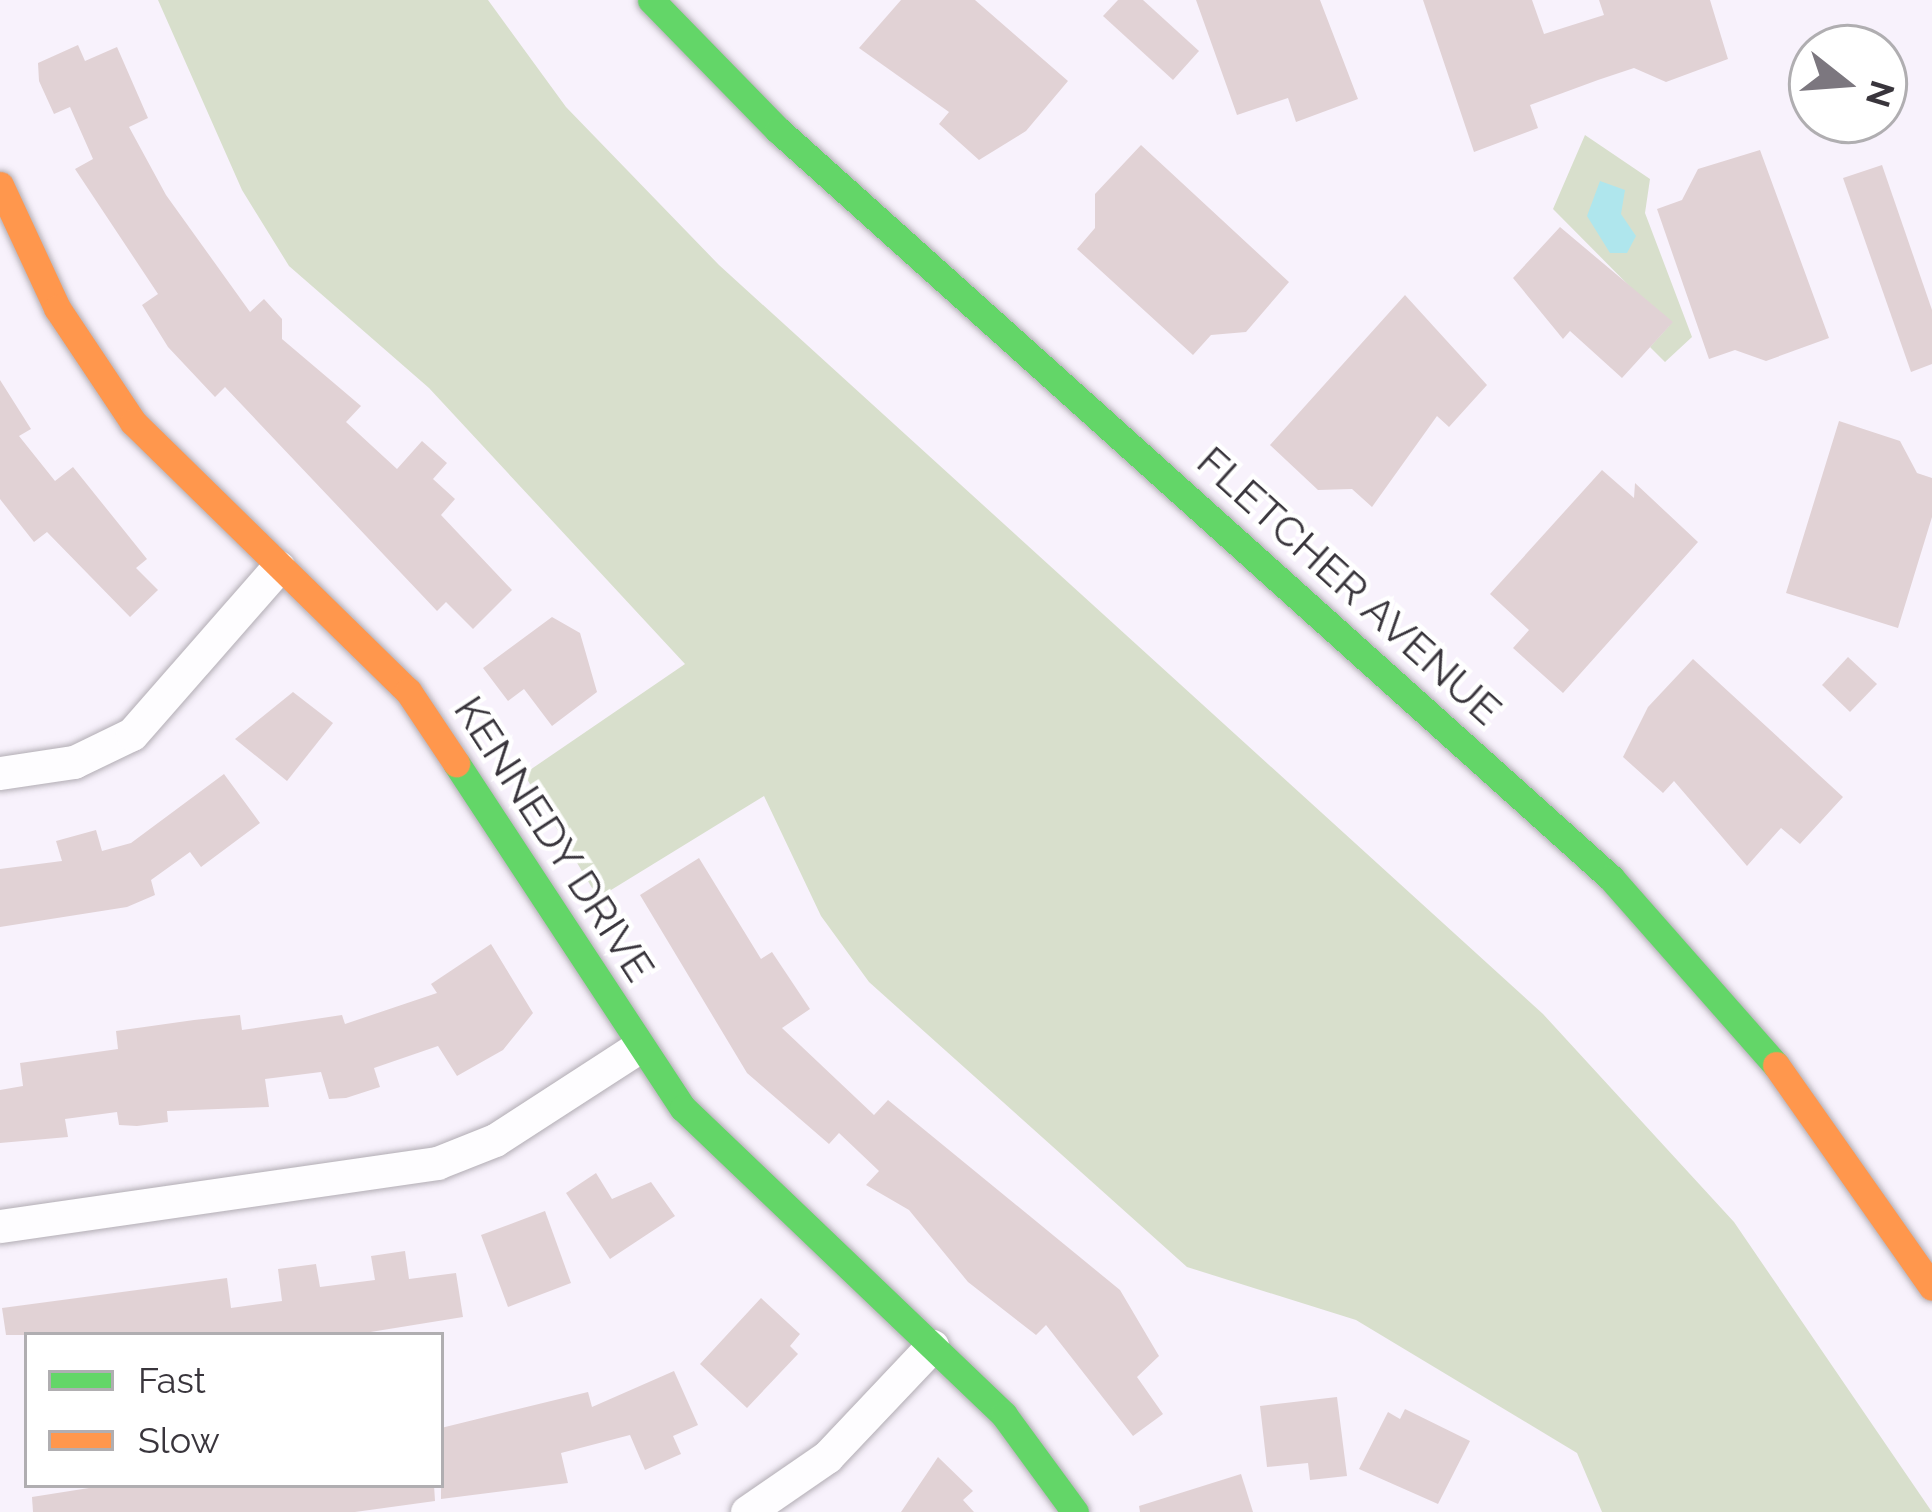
<!DOCTYPE html>
<html>
<head>
<meta charset="utf-8">
<style>
	body { margin:0 }
	#map { position:relative; width:1932px; height:1512px; overflow:hidden; background:#f8f2fc; font-family:Raleway,sans-serif }
	div>[style] { position:absolute }
	[style*='--x'] { left:calc(var(--x)*1px); top:calc(var(--y)*1px); width:calc(var(--w)*1px); rotate:calc(var(--a)*1deg) }
	.green>* { inset:0; background:#d8dfcc }
	.water>* { inset:0; background:#afe6ed }
	.building>* { inset:0; background:#e1d2d5 }
	.roads { filter:drop-shadow(0 0 3px #b2adb4) drop-shadow(0 0 3px #b2adb4) }
	.street>* { height:33px; margin:-16.5px; padding:0 16.5px; transform-origin:16.5px; border-radius:16.5px; background:#fefdff }
	.fast>* { height:27px; margin:-13.5px; padding:0 13.5px; transform-origin:13.5px; border-radius:13.5px; background:#63d668 }
	.slow>* { height:27px; margin:-13.5px; padding:0 13.5px; transform-origin:13.5px; border-radius:13.5px; background:#ff974d }
	span { translate:-50% -50%; white-space:nowrap; text-align:center; line-height:1.15; -webkit-text-stroke:9px #fff; paint-order:stroke }
	.street-label { font-size:42px; color:#39353c }
	.legend { position:absolute; left:24px; top:1332px; width:420px; height:156px; box-sizing:border-box; background:#fff; border:3px solid #b0aeb1; margin:0; padding:15px 21px; list-style:none; font-size:36px; color:#39353c }
	.legend li { display:flex; align-items:center; gap:24px; height:60px }
	.legend b { width:60px; border:3px solid #b0aeb1 }
	.north { position:absolute; left:1788px; top:24px; width:120px; height:120px; box-sizing:border-box; background:#fff; border:3px solid #b0aeb1; border-radius:50%; rotate:107deg; font-size:33px; font-weight:700; line-height:48px; text-align:center; color:#39353c }
	.north::after { content:''; display:block; margin:auto; width:42px; height:54px; background:#7c777f; clip-path:polygon(50% 0,100% 100%,50% 72%,0 100%) }
</style>
</head>
<body>
<div id="map">
	<div class="green">
		<div style="clip-path:polygon(158px 0,488px 0,566px 107px,719px 265px,1543px 1014px,1734px 1222px,1932px 1512px,1602px 1512px,1577px 1453px,1356px 1320px,1187px 1267px,869px 982px,821px 916px,764px 796px,598px 898px,524px 774px,685px 664px,429px 388px,289px 266px,242px 190px)"></div>
		<div style="clip-path:polygon(1585px 135px,1650px 179px,1645px 213px,1692px 337px,1665px 362px,1650px 347px,1669px 326px,1553px 209px)"></div>
	</div>
	<div class="water">
		<div style="clip-path:polygon(1600px 181px,1625px 190px,1621px 214px,1636px 236px,1627px 253px,1610px 253px,1587px 216px)"></div>
	</div>
	<div class="building">
		<div style="clip-path:polygon(901px 0,975px 0,1068px 81px,1026px 131px,979px 160px,939px 124px,949px 112px,859px 48px)"></div>
		<div style="clip-path:polygon(1118px 0,1143px 0,1199px 51px,1173px 80px,1103px 16px)"></div>
		<div style="clip-path:polygon(1196px 0,1320px 0,1358px 99px,1296px 122px,1288px 98px,1237px 115px)"></div>
		<div style="clip-path:polygon(1423px 0,1532px 0,1544px 34px,1604px 15px,1599px 0,1710px 0,1728px 59px,1666px 82px,1634px 68px,1598px 80px,1530px 105px,1538px 128px,1474px 152px)"></div>
		<div style="clip-path:polygon(78px 45px,85px 61px,117px 47px,148px 118px,129px 127px,166px 195px,250px 312px,264px 299px,282px 319px,282px 339px,361px 406px,346px 422px,397px 469px,422px 441px,447px 463px,433px 479px,455px 499px,441px 515px,512px 590px,473px 629px,446px 602px,437px 611px,225px 387px,215px 397px,168px 347px,142px 305px,158px 294px,75px 169px,93px 159px,70px 107px,54px 114px,39px 81px,38px 63px)"></div>
		<div style="clip-path:polygon(1141px 145px,1289px 282px,1246px 332px,1211px 335px,1193px 355px,1077px 249px,1095px 228px,1095px 194px)"></div>
		<div style="clip-path:polygon(1760px 150px,1829px 338px,1766px 361px,1735px 350px,1709px 359px,1657px 209px,1682px 200px,1698px 169px)"></div>
		<div style="clip-path:polygon(1882px 165px,1932px 310px,1932px 364px,1911px 372px,1843px 178px)"></div>
		<div style="clip-path:polygon(1560px 227px,1673px 322px,1622px 378px,1570px 331px,1563px 339px,1513px 278px)"></div>
		<div style="clip-path:polygon(1405px 295px,1487px 385px,1449px 427px,1437px 416px,1372px 507px,1352px 489px,1318px 490px,1270px 445px)"></div>
		<div style="clip-path:polygon(0 380px,31px 429px,19px 436px,55px 481px,73px 467px,147px 559px,136px 568px,158px 590px,130px 617px,47px 532px,34px 542px,0 499px)"></div>
		<div style="clip-path:polygon(1839px 421px,1900px 441px,1917px 473px,1932px 478px,1932px 517px,1898px 628px,1786px 593px)"></div>
		<div style="clip-path:polygon(1602px 470px,1634px 498px,1635px 483px,1698px 542px,1563px 693px,1513px 648px,1529px 630px,1490px 594px)"></div>
		<div style="clip-path:polygon(552px 617px,580px 633px,597px 692px,552px 726px,524px 689px,508px 701px,483px 668px)"></div>
		<div style="clip-path:polygon(1848px 657px,1877px 684px,1850px 712px,1822px 685px)"></div>
		<div style="clip-path:polygon(1693px 659px,1843px 797px,1800px 844px,1781px 828px,1747px 866px,1674px 781px,1663px 793px,1623px 757px,1648px 707px)"></div>
		<div style="clip-path:polygon(293px 692px,333px 723px,287px 781px,235px 739px)"></div>
		<div style="clip-path:polygon(224px 774px,260px 823px,201px 867px,190px 852px,151px 880px,155px 895px,127px 907px,0 927px,0 869px,62px 861px,56px 841px,96px 830px,102px 851px,131px 843px)"></div>
		<div style="clip-path:polygon(699px 858px,761px 959px,772px 952px,810px 1009px,782px 1028px,874px 1115px,888px 1100px,1120px 1290px,1159px 1356px,1137px 1377px,1163px 1414px,1133px 1436px,1046px 1325px,1036px 1335px,968px 1282px,909px 1210px,866px 1185px,879px 1171px,839px 1133px,829px 1144px,747px 1073px,640px 895px)"></div>
		<div style="clip-path:polygon(491px 944px,533px 1013px,503px 1050px,457px 1076px,438px 1046px,374px 1068px,380px 1087px,346px 1098px,329px 1099px,321px 1072px,265px 1079px,269px 1107px,167px 1111px,168px 1122px,137px 1126px,119px 1125px,117px 1112px,65px 1119px,68px 1137px,0 1143px,0 1090px,23px 1086px,20px 1063px,118px 1049px,116px 1031px,194px 1020px,240px 1015px,242px 1030px,342px 1015px,345px 1024px,437px 993px,431px 984px)"></div>
		<div style="clip-path:polygon(596px 1173px,612px 1199px,651px 1182px,675px 1216px,610px 1259px,566px 1193px)"></div>
		<div style="clip-path:polygon(545px 1211px,571px 1283px,508px 1307px,481px 1235px)"></div>
		<div style="clip-path:polygon(405px 1251px,409px 1279px,456px 1273px,463px 1317px,352px 1335px,6px 1335px,2px 1308px,227px 1278px,231px 1308px,282px 1301px,278px 1269px,316px 1264px,320px 1287px,375px 1280px,371px 1256px)"></div>
		<div style="clip-path:polygon(761px 1298px,800px 1334px,790px 1346px,798px 1354px,747px 1408px,700px 1364px)"></div>
		<div style="clip-path:polygon(674px 1371px,698px 1425px,673px 1436px,681px 1454px,645px 1470px,630px 1435px,561px 1453px,568px 1483px,441px 1499px,441px 1428px,588px 1392px,592px 1407px)"></div>
		<div style="clip-path:polygon(1337px 1397px,1347px 1476px,1310px 1480px,1308px 1463px,1267px 1467px,1260px 1406px)"></div>
		<div style="clip-path:polygon(1405px 1409px,1470px 1441px,1438px 1504px,1359px 1469px,1388px 1412px,1400px 1419px)"></div>
		<div style="clip-path:polygon(938px 1457px,973px 1491px,963px 1500px,974px 1512px,901px 1512px)"></div>
		<div style="clip-path:polygon(1241px 1474px,1253px 1512px,1140px 1512px,1139px 1506px)"></div>
		<div style="clip-path:polygon(108px 1485px,434px 1485px,435px 1501px,355px 1512px,33px 1512px,32px 1497px)"></div>
	</div>
	<div class="roads">
		<div class="street">
			<div style="--x:0;--y:773;--w:75;--a:-8.5"></div>
			<div style="--x:74;--y:762;--w:64;--a:-25.8"></div>
			<div style="--x:132;--y:734;--w:222;--a:-48.8"></div>
			<div style="--x:0;--y:1226;--w:442;--a:-8.2"></div>
			<div style="--x:437;--y:1163;--w:62;--a:-21.6"></div>
			<div style="--x:495;--y:1140;--w:169;--a:-32.9"></div>
			<div style="--x:747;--y:1512;--w:97;--a:-34.5"></div>
			<div style="--x:827;--y:1457;--w:153;--a:-46.6"></div>
		</div>
		<div class="fast">
			<div style="--x:651;--y:0;--w:182;--a:45.7"></div>
			<div style="--x:778;--y:130;--w:1120;--a:41.92"></div>
			<div style="--x:1611;--y:878;--w:249;--a:48.6"></div>
			<div style="--x:456;--y:763;--w:413;--a:56.7"></div>
			<div style="--x:683;--y:1108;--w:444;--a:43.7"></div>
			<div style="--x:1004;--y:1415;--w:120;--a:53.8"></div>
		</div>
		<div class="slow">
			<div style="--x:0;--y:185;--w:136;--a:65.1"></div>
			<div style="--x:57;--y:308;--w:137;--a:56.3"></div>
			<div style="--x:133;--y:422;--w:385;--a:44.4"></div>
			<div style="--x:408;--y:691;--w:87;--a:56.3"></div>
			<div style="--x:1776;--y:1065;--w:271;--a:54.9"></div>
		</div>
	</div>
	<div class="street-label">
		<span style="left:1349px;top:586px;rotate:42deg">FLETCHER AVENUE</span>
		<span style="left:554px;top:839px;rotate:57deg">KENNEDY DRIVE</span>
	</div>
	<ul class="legend">
	<li><b style="height:15px;background:#63d668"></b>Fast</li>
	<li><b style="height:15px;background:#ff974d"></b>Slow</li>
	</ul>
	<div class="north">N</div>
</div>
</body>
</html>
